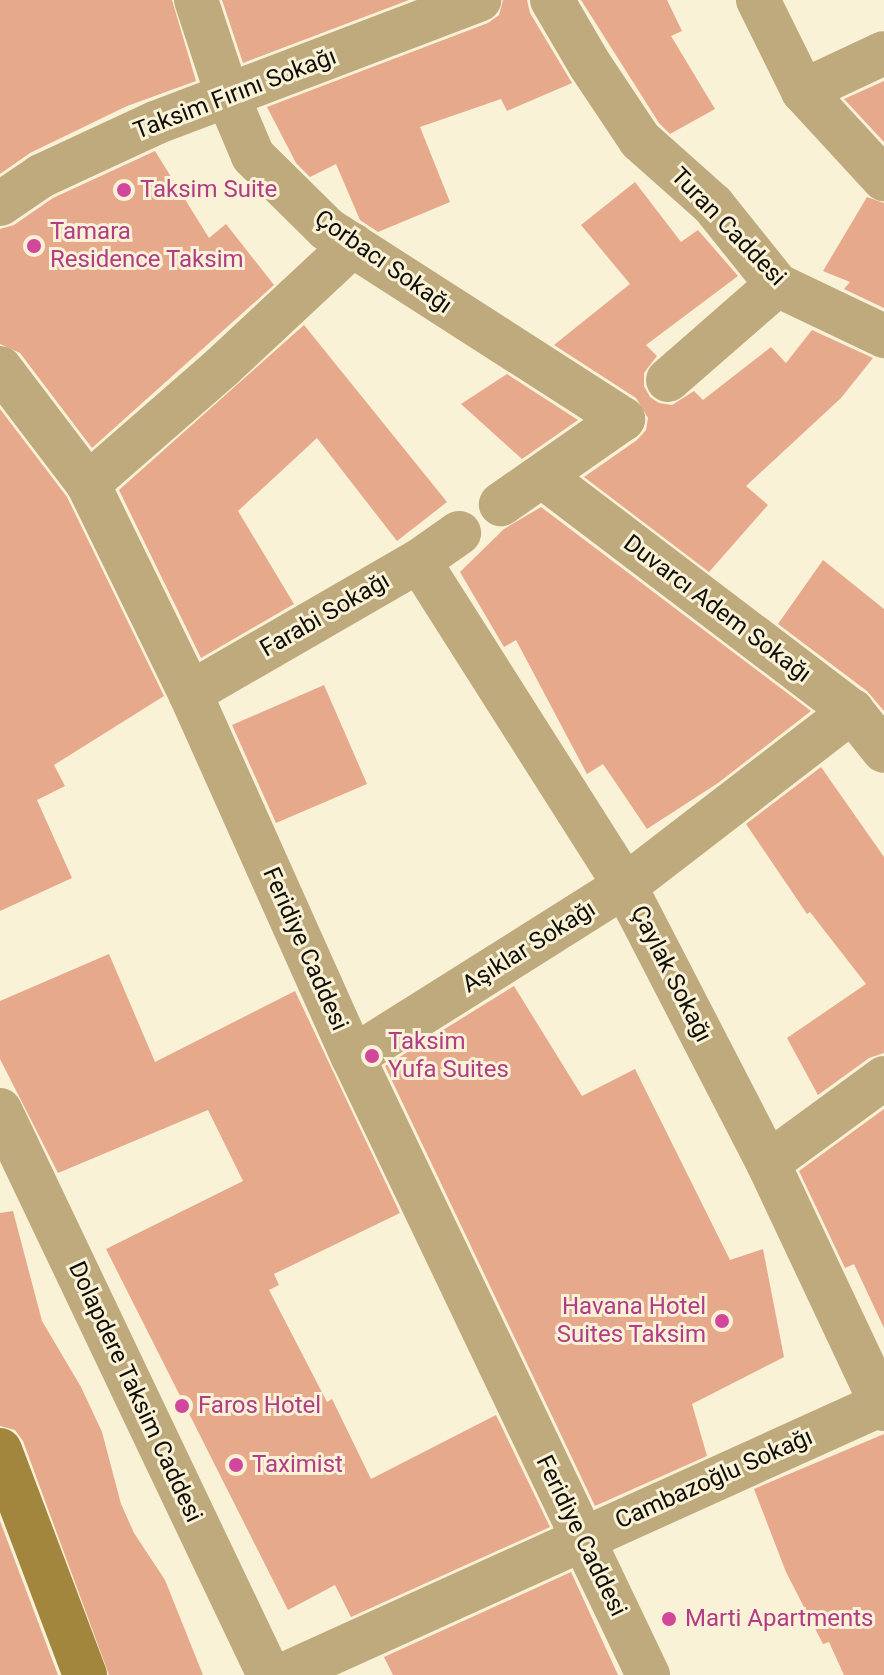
<!DOCTYPE html>
<html>
<head>
<meta charset="utf-8">
<style>
	body { margin:0 }
	#map { position:relative; width:884px; height:1675px; overflow:hidden; background:#f9f2d7; font-family:Roboto,sans-serif }
	div>[style] { position:absolute }
	[style*='--x'] { left:calc(var(--x)*1px); top:calc(var(--y)*1px); width:calc(var(--w)*1px); rotate:calc(var(--a)*1deg) }
	.building>* { inset:0; background:#e7a98b }
	.minor>* { height:44px; margin:-22px; padding:0 22px; transform-origin:22px; border-radius:22px; background:#beaa7d }
	.tertiary>* { height:44px; margin:-22px; padding:0 22px; transform-origin:22px; border-radius:22px; background:#beaa7d }
	.secondary>* { height:44px; margin:-22px; padding:0 22px; transform-origin:22px; border-radius:22px; background:#a3863e }
	.dots>* { width:22px; height:22px; translate:-50% -50%; box-sizing:border-box; border:4px solid #f9f2d7; border-radius:50% }
	span { translate:-50% -50%; white-space:nowrap; text-align:center; line-height:1.15; -webkit-text-stroke:6px #f9f2d7; paint-order:stroke }
	.street-label { font-size:24px; color:#100e06 }
	.hotel-label { font-size:24px; color:#b23c85 }
	.left { translate:0 -50%; text-align:left }
	.right { translate:-100% -50%; text-align:right }
</style>
</head>
<body>
<div id="map">
	<div class="building">
		<div style="clip-path:polygon(0 0,172px 0,196px 81px,127px 106px,30px 153px,0 174px)"></div>
		<div style="clip-path:polygon(222px 0,409px 0,243px 63px)"></div>
		<div style="clip-path:polygon(503px 0,527px 0,530px 13px,572px 83px,507px 111px,501px 99px,420px 127px,450px 202px,378px 232px,360px 220px,336px 164px,310px 177px,296px 163px,267px 107px,488px 23px,499px 15px)"></div>
		<div style="clip-path:polygon(581px 0,667px 0,682px 31px,671px 36px,715px 109px,670px 134px,659px 123px)"></div>
		<div style="clip-path:polygon(884px 81px,884px 142px,844px 99px)"></div>
		<div style="clip-path:polygon(155px 151px,209px 238px,226px 224px,274px 285px,92px 448px,20px 353px,0 344px,0 229px,14px 225px,53px 198px)"></div>
		<div style="clip-path:polygon(635px 182px,681px 242px,698px 230px,738px 276px,646px 345px,657px 356px,644px 373px,644px 386px,650px 397px,659px 403px,672px 405px,694px 391px,703px 400px,771px 347px,786px 363px,812px 330px,873px 358px,841px 398px,746px 486px,768px 505px,709px 572px,584px 477px,637px 440px,646px 430px,648px 418px,636px 398px,554px 345px,630px 284px,581px 225px)"></div>
		<div style="clip-path:polygon(867px 197px,884px 203px,884px 308px,844px 289px,850px 282px,823px 271px)"></div>
		<div style="clip-path:polygon(304px 325px,447px 502px,397px 541px,317px 438px,238px 511px,294px 604px,201px 658px,119px 490px)"></div>
		<div style="clip-path:polygon(507px 374px,578px 420px,522px 459px,461px 404px)"></div>
		<div style="clip-path:polygon(0 409px,67px 497px,164px 696px,54px 765px,65px 786px,37px 800px,72px 878px,0 911px)"></div>
		<div style="clip-path:polygon(541px 507px,811px 711px,718px 783px,647px 829px,603px 764px,587px 774px,516px 640px,504px 647px,460px 572px,504px 529px)"></div>
		<div style="clip-path:polygon(823px 560px,884px 609px,884px 711px,867px 691px,778px 624px)"></div>
		<div style="clip-path:polygon(324px 685px,367px 784px,276px 823px,232px 725px)"></div>
		<div style="clip-path:polygon(821px 767px,884px 857px,884px 1053px,869px 1058px,818px 1095px,787px 1038px,866px 984px,810px 912px,807px 914px,746px 824px)"></div>
		<div style="clip-path:polygon(109px 954px,155px 1062px,295px 991px,400px 1213px,274px 1274px,279px 1285px,269px 1290px,327px 1402px,332px 1399px,371px 1479px,496px 1415px,550px 1527px,351px 1617px,335px 1585px,288px 1610px,106px 1249px,243px 1181px,208px 1110px,58px 1173px,0 1059px,0 1001px)"></div>
		<div style="clip-path:polygon(514px 986px,582px 1096px,635px 1069px,730px 1260px,763px 1249px,784px 1357px,692px 1404px,707px 1456px,595px 1506px,385px 1066px)"></div>
		<div style="clip-path:polygon(884px 1109px,884px 1328px,854px 1264px,845px 1268px,799px 1171px)"></div>
		<div style="clip-path:polygon(13px 1211px,42px 1321px,81px 1387px,102px 1432px,121px 1504px,134px 1533px,165px 1580px,203px 1675px,109px 1675px,23px 1441px,15px 1430px,0 1426px,0 1213px)"></div>
		<div style="clip-path:polygon(884px 1434px,884px 1675px,844px 1675px,829px 1642px,823px 1644px,786px 1572px,754px 1489px)"></div>
		<div style="clip-path:polygon(0 1521px,58px 1675px,0 1675px)"></div>
		<div style="clip-path:polygon(571px 1572px,618px 1675px,393px 1675px,384px 1657px)"></div>
	</div>
	<div class="minor">
		<div style="--x:196;--y:0;--w:102;--a:71.7"></div>
		<div style="--x:228;--y:97;--w:64;--a:67"></div>
		<div style="--x:253;--y:156;--w:104;--a:44.6"></div>
		<div style="--x:327;--y:229;--w:352;--a:32.7"></div>
		<div style="--x:623;--y:419;--w:149;--a:145.1"></div>
		<div style="--x:758;--y:0;--w:102;--a:63.7"></div>
		<div style="--x:803;--y:91;--w:120;--a:47.4"></div>
		<div style="--x:803;--y:91;--w:89;--a:-25.1"></div>
		<div style="--x:0;--y:204;--w:50;--a:-34.3"></div>
		<div style="--x:41;--y:176;--w:126;--a:-24.9"></div>
		<div style="--x:155;--y:123;--w:347;--a:-20.8"></div>
		<div style="--x:668;--y:380;--w:145;--a:-41.1"></div>
		<div style="--x:542;--y:476;--w:389;--a:37.2"></div>
		<div style="--x:852;--y:711;--w:51;--a:51.3"></div>
		<div style="--x:88;--y:484;--w:178;--a:-41.1"></div>
		<div style="--x:222;--y:367;--w:179;--a:-43"></div>
		<div style="--x:419;--y:561;--w:385;--a:57.6"></div>
		<div style="--x:625;--y:886;--w:312;--a:62.7"></div>
		<div style="--x:768;--y:1163;--w:272;--a:64.8"></div>
		<div style="--x:190;--y:693;--w:264;--a:-30"></div>
		<div style="--x:419;--y:561;--w:49;--a:-35"></div>
		<div style="--x:353;--y:1057;--w:321;--a:-32.2"></div>
		<div style="--x:625;--y:886;--w:287;--a:-37.6"></div>
		<div style="--x:768;--y:1163;--w:144;--a:-36.2"></div>
		<div style="--x:283;--y:1675;--w:660;--a:-24.35"></div>
	</div>
	<div class="tertiary">
		<div style="--x:552;--y:0;--w:75;--a:59.7"></div>
		<div style="--x:590;--y:65;--w:90;--a:56.3"></div>
		<div style="--x:640;--y:140;--w:98;--a:41.7"></div>
		<div style="--x:713;--y:205;--w:102;--a:51.3"></div>
		<div style="--x:777;--y:285;--w:119;--a:25.5"></div>
		<div style="--x:0;--y:368;--w:146;--a:52.8"></div>
		<div style="--x:88;--y:484;--w:233;--a:64"></div>
		<div style="--x:190;--y:693;--w:399;--a:65.9"></div>
		<div style="--x:353;--y:1057;--w:685;--a:64.48"></div>
		<div style="--x:0;--y:1110;--w:626;--a:64.54"></div>
	</div>
	<div class="secondary">
		<div style="--x:0;--y:1450;--w:241;--a:69.3"></div>
	</div>
	<div class="dots">
		<div style="left:124px;top:190px;background:#d1479c"></div>
		<div style="left:34px;top:246px;background:#d1479c"></div>
		<div style="left:372px;top:1056px;background:#d1479c"></div>
		<div style="left:722px;top:1321px;background:#d1479c"></div>
		<div style="left:182px;top:1406px;background:#d1479c"></div>
		<div style="left:236px;top:1465px;background:#d1479c"></div>
		<div style="left:669px;top:1619px;background:#d1479c"></div>
	</div>
	<div class="street-label">
		<span style="left:235px;top:94px;rotate:-21deg">Taksim Fırını Sokağı</span>
		<span style="left:728px;top:227px;rotate:46deg">Turan Caddesi</span>
		<span style="left:383px;top:262px;rotate:35deg">Çorbacı Sokağı</span>
		<span style="left:717px;top:609px;rotate:37deg">Duvarcı Adem Sokağı</span>
		<span style="left:325px;top:615px;rotate:-30deg">Farabi Sokağı</span>
		<span style="left:529px;top:947px;rotate:-32deg">Aşıklar Sokağı</span>
		<span style="left:305px;top:949px;rotate:66deg">Feridiye Caddesi</span>
		<span style="left:671px;top:974px;rotate:63deg">Çaylak Sokağı</span>
		<span style="left:135px;top:1392px;rotate:65deg">Dolapdere Taksim Caddesi</span>
		<span style="left:714px;top:1479px;rotate:-24deg">Cambazoğlu Sokağı</span>
		<span style="left:581px;top:1536px;rotate:64deg">Feridiye Caddesi</span>
	</div>
	<div class="hotel-label">
		<span class="left" style="left:140px;top:190px">Taksim Suite</span>
		<span class="left" style="left:50px;top:246px">Tamara<br>Residence Taksim</span>
		<span class="left" style="left:388px;top:1056px">Taksim<br>Yufa Suites</span>
		<span class="right" style="left:706px;top:1321px">Havana Hotel<br>Suites Taksim</span>
		<span class="left" style="left:198px;top:1406px">Faros Hotel</span>
		<span class="left" style="left:252px;top:1465px">Taximist</span>
		<span class="left" style="left:685px;top:1619px">Marti Apartments</span>
	</div>
</div>
</body>
</html>
